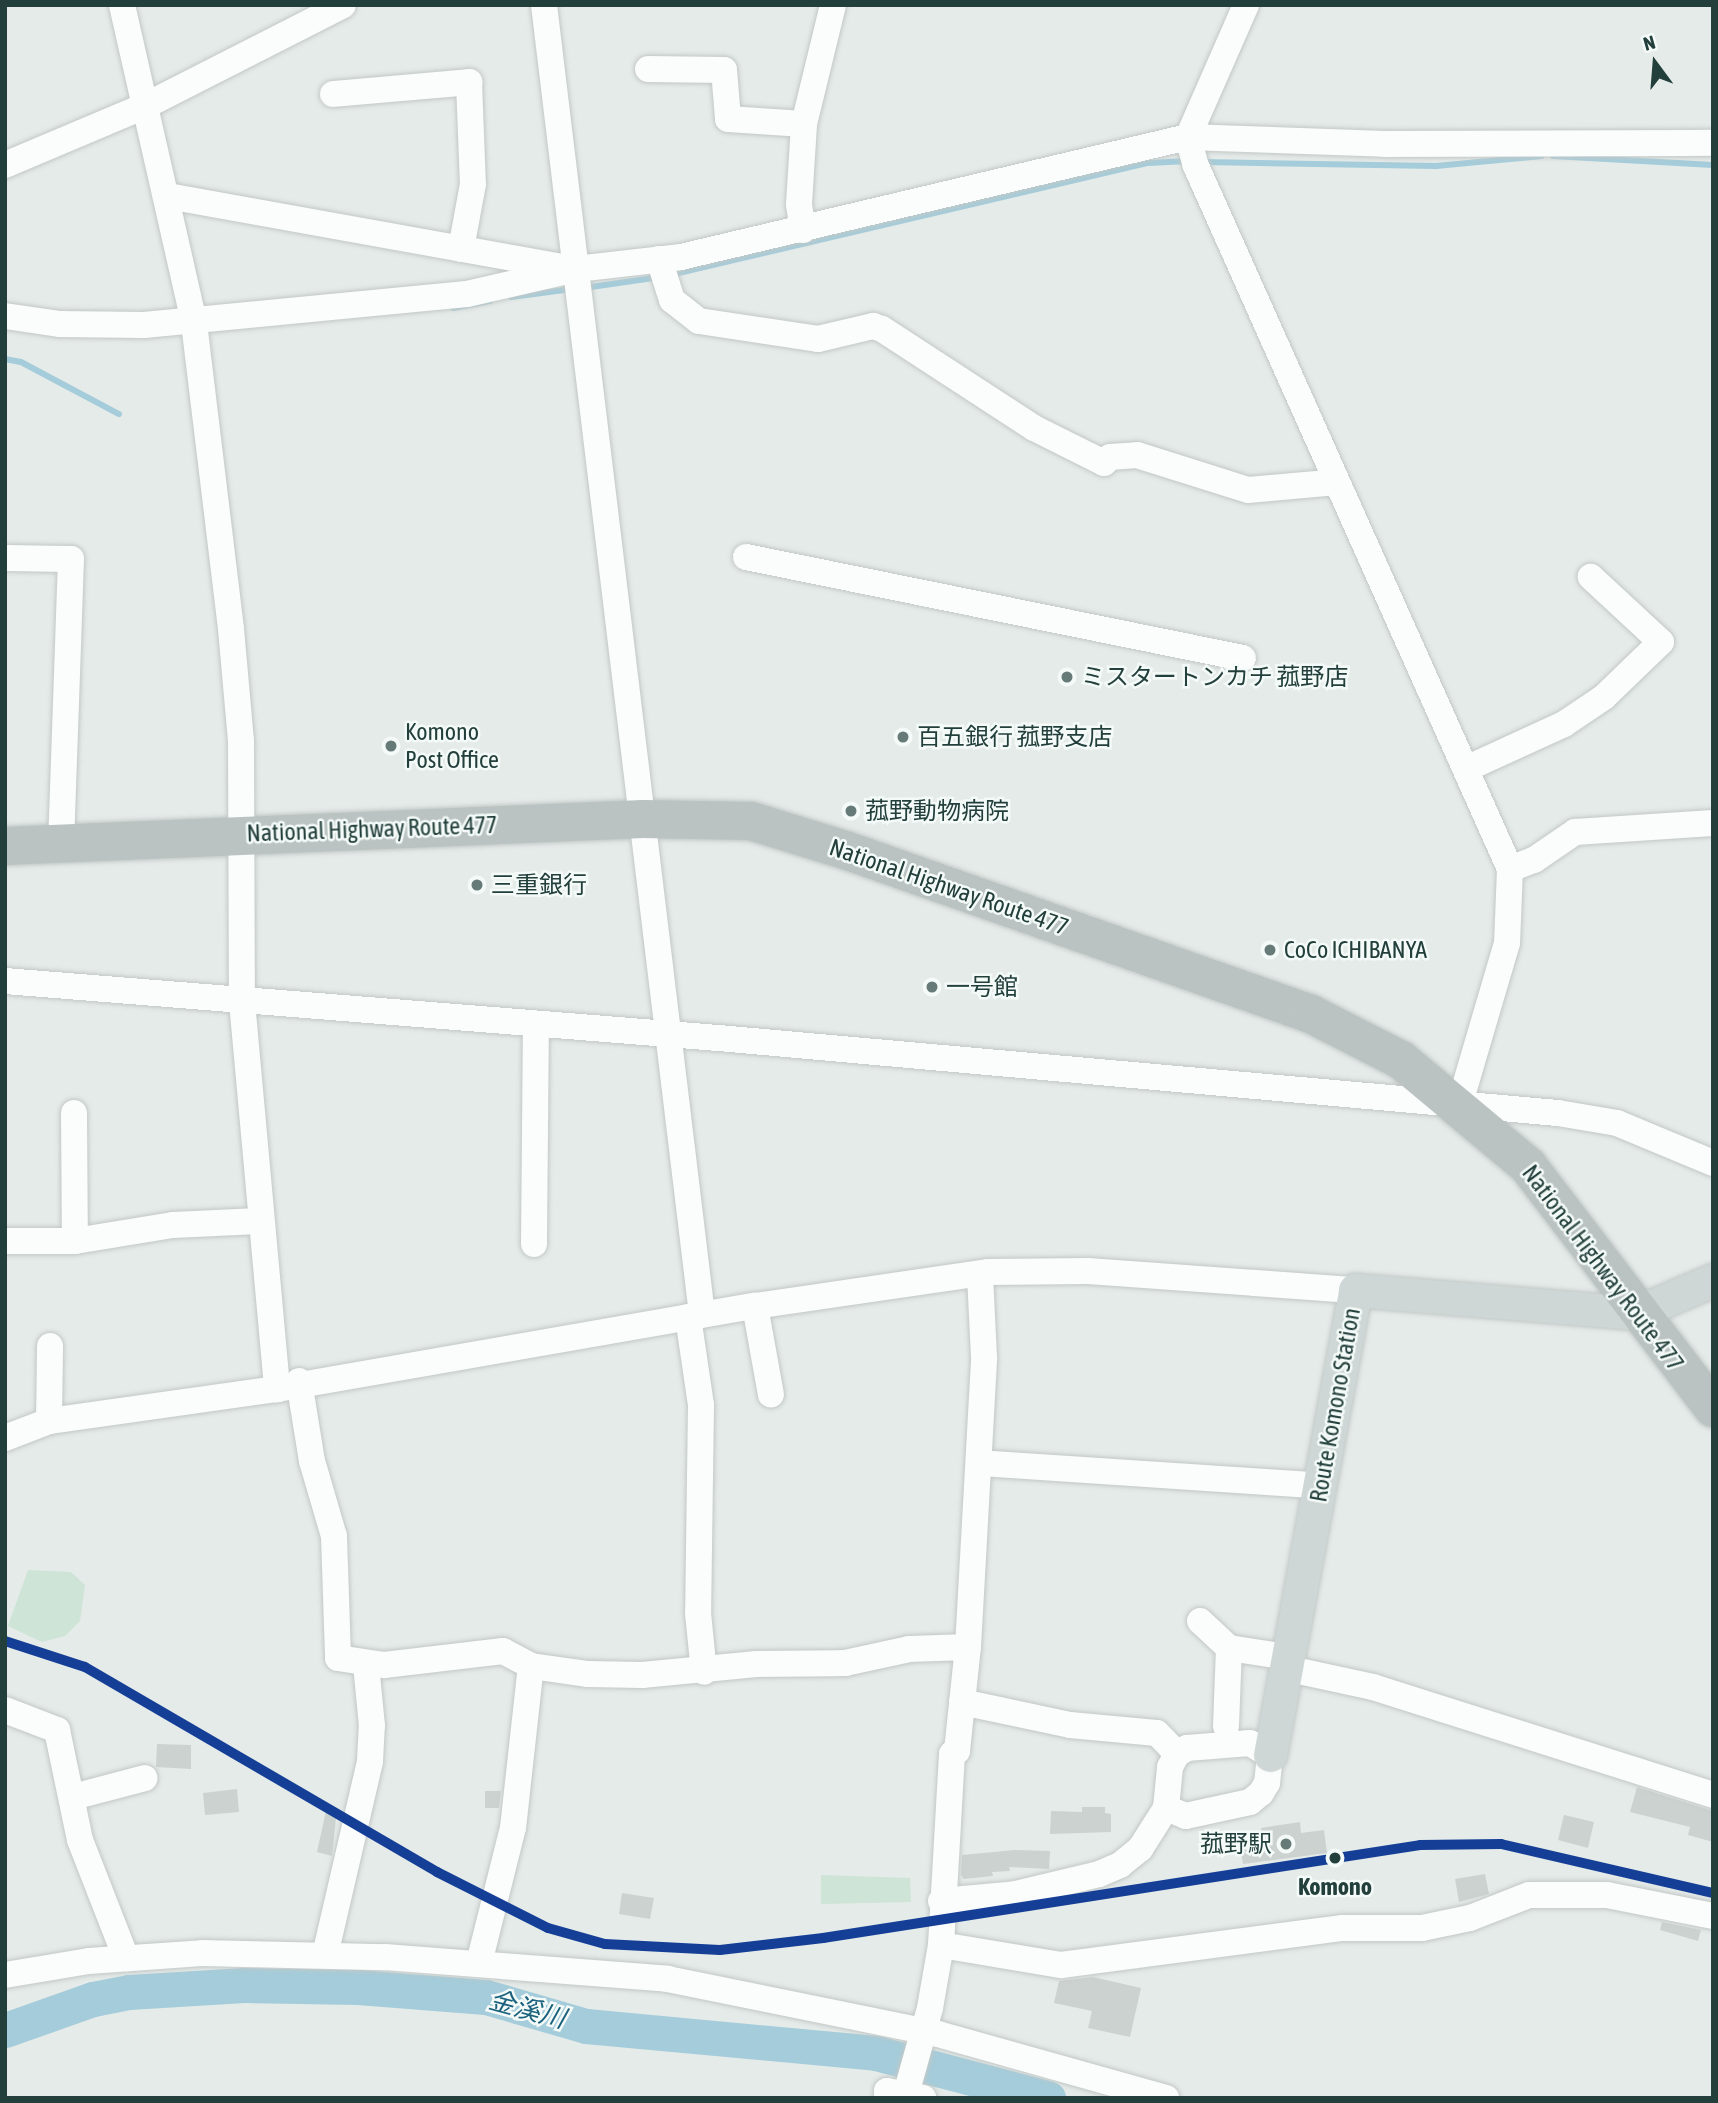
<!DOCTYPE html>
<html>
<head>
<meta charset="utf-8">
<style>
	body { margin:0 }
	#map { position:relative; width:1718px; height:2103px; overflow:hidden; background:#e5ebe9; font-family:"Asap Condensed","Noto Sans JP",sans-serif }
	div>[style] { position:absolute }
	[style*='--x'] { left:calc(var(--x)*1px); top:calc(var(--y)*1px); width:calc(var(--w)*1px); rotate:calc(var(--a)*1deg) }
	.green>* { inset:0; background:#cee4d7 }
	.stream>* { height:6px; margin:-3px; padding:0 3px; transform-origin:3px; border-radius:3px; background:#a5ccda }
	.river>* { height:35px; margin:-17.5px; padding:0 17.5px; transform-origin:17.5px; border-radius:17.5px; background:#a5ccda }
	.building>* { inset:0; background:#ccd2d0 }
	.roads { filter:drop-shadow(0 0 2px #c2c8c6) drop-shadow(0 0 2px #c2c8c6) }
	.minor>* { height:26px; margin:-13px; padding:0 13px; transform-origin:13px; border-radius:13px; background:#fbfcfc }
	.major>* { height:33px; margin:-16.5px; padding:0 16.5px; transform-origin:16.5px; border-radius:16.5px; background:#ced7d5 }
	.highway>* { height:38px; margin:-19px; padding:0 19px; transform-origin:19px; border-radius:19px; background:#bac3c2 }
	.rail-1>* { height:10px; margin:-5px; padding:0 5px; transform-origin:5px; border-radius:5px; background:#153f97 }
	.dots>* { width:19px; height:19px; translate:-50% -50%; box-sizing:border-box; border:4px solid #f4faf7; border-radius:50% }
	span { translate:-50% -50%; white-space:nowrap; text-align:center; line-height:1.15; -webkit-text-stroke:5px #f4faf7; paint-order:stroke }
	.poi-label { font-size:24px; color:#223f3b }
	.left { translate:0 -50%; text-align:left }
	.right { translate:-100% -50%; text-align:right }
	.street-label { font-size:24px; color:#223f3b }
	.stop-label { font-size:24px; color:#223f3b; font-weight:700 }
	.water-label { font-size:26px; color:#1a617d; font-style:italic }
	.frame { position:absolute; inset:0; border:7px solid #223f3b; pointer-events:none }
	.north { position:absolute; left:1620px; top:28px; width:70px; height:70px; -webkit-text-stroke:5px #f4faf7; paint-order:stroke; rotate:344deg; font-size:19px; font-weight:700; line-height:28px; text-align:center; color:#223f3b }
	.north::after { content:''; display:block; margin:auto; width:24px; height:32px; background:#223f3b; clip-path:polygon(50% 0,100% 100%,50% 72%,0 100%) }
</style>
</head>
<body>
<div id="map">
	<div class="green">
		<div style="clip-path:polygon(28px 1570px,71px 1572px,85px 1585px,80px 1621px,65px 1636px,42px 1642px,8px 1626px)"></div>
		<div style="clip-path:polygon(821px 1875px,910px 1878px,911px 1902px,821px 1904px)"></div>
	</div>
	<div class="stream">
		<div style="--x:1553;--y:156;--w:160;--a:3.2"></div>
		<div style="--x:1203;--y:162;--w:233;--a:1"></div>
		<div style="--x:1436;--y:166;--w:106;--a:-5.4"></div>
		<div style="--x:670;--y:275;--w:491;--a:-13.2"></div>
		<div style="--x:1148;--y:163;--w:41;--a:-2.8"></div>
		<div style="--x:584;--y:288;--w:77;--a:-8.2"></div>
		<div style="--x:511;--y:297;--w:63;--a:-7.4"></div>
		<div style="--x:453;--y:308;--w:38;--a:-11"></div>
		<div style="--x:5;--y:359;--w:16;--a:11"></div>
		<div style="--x:21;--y:362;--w:111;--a:28"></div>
	</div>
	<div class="river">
		<div style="--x:5;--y:2030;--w:93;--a:-19.4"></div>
		<div style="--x:93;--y:1999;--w:37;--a:-11"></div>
		<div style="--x:129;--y:1992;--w:115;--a:-3.5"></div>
		<div style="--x:244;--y:1985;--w:114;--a:1"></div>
		<div style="--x:358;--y:1987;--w:128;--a:4.5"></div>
		<div style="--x:486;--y:1997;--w:104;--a:16.2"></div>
		<div style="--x:586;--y:2026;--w:291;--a:5.3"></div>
		<div style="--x:876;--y:2053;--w:178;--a:14.7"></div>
	</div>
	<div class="building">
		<div style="clip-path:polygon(157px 1744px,191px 1745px,191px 1769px,156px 1767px)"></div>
		<div style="clip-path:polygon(1637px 1787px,1713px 1811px,1713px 1842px,1688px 1835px,1690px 1827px,1630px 1812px)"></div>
		<div style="clip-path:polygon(237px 1789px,239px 1812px,205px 1815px,203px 1793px)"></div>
		<div style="clip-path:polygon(485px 1791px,501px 1791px,499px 1808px,485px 1808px)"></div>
		<div style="clip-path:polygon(327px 1806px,337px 1808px,332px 1856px,317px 1852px)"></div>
		<div style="clip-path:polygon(1082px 1807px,1105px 1807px,1105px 1813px,1111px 1814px,1111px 1832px,1050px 1834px,1051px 1811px,1082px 1812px)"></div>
		<div style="clip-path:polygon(1564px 1815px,1594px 1822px,1588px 1848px,1558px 1840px)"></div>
		<div style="clip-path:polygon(1300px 1822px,1301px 1833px,1324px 1830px,1327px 1853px,1243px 1864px,1240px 1845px,1262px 1842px,1261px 1828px)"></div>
		<div style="clip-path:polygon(1015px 1850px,1050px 1851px,1049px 1869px,1009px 1867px,1010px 1871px,992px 1872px,993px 1876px,964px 1879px,961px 1875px,962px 1855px)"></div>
		<div style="clip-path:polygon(1485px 1874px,1489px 1894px,1459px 1902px,1455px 1879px)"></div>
		<div style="clip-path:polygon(622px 1893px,654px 1898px,650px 1919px,619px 1914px)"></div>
		<div style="clip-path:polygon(1662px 1922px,1701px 1930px,1698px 1941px,1660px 1930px)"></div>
		<div style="clip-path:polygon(1093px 1977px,1141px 1988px,1130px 2037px,1088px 2028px,1092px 2011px,1054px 2003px,1059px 1981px)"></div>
	</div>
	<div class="roads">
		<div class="minor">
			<div style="--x:122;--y:5;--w:326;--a:77.2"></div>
			<div style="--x:194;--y:323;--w:308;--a:83.1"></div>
			<div style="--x:231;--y:629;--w:112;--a:84.9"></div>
			<div style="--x:241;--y:741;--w:261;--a:89.8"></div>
			<div style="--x:242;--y:1002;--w:389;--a:84.8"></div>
			<div style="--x:544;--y:5;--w:1319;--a:83.12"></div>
			<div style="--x:1246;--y:5;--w:144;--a:113.7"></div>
			<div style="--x:1188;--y:137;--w:30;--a:75"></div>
			<div style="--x:1196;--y:166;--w:770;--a:65.93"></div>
			<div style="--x:1510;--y:869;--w:74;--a:92.3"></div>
			<div style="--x:1507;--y:943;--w:170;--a:106.4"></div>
			<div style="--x:648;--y:69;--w:76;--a:0.8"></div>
			<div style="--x:724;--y:70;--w:49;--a:85.3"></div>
			<div style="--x:728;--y:119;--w:76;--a:3.8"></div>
			<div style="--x:333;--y:94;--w:137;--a:-5"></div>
			<div style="--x:469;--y:82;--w:102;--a:87.8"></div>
			<div style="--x:473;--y:184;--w:66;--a:100.5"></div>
			<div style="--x:5;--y:165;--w:152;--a:-22.9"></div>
			<div style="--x:145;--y:106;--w:222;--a:-27"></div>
			<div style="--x:168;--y:196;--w:402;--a:10.2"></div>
			<div style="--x:803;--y:230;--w:26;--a:-99"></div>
			<div style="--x:799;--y:204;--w:80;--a:-86.4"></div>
			<div style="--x:804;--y:124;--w:122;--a:-76.3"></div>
			<div style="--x:659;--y:259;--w:43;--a:72.4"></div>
			<div style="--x:672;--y:300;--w:34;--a:38"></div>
			<div style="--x:699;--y:321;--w:120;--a:8.6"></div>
			<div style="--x:818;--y:339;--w:57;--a:-13.3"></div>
			<div style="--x:873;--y:326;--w:9;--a:18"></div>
			<div style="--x:882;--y:329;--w:181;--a:33.1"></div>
			<div style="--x:1034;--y:428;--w:78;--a:26.6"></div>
			<div style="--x:1104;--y:463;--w:8;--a:-45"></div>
			<div style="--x:1110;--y:457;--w:27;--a:-4"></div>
			<div style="--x:1137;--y:455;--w:116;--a:17.5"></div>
			<div style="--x:1248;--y:490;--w:89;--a:-5.1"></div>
			<div style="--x:5;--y:316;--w:56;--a:8.3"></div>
			<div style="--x:60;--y:324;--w:84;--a:0.7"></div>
			<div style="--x:144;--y:325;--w:324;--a:-5.5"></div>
			<div style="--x:467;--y:294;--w:112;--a:-12.9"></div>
			<div style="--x:576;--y:269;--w:106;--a:-6.5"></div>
			<div style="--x:681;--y:257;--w:521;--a:-13.32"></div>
			<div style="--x:1188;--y:137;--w:197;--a:2"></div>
			<div style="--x:1385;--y:144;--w:328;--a:-0.2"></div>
			<div style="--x:746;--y:557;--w:507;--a:11.49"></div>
			<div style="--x:5;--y:558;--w:66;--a:0.9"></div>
			<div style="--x:71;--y:559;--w:284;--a:92"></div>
			<div style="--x:1468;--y:768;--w:106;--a:-24.6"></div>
			<div style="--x:1564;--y:724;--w:48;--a:-34"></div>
			<div style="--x:1604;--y:697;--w:79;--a:-44"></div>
			<div style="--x:1661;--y:642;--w:96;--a:-137.1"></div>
			<div style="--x:1510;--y:869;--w:26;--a:-21"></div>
			<div style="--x:1534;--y:860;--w:50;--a:-34.3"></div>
			<div style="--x:1575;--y:832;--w:138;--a:-3.7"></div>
			<div style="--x:5;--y:981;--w:727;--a:4.57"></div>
			<div style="--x:730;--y:1039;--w:831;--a:5.11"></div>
			<div style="--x:1558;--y:1113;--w:60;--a:9.6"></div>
			<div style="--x:1617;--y:1123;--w:104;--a:22.6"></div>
			<div style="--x:74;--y:1113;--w:128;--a:89.6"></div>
			<div style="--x:5;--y:1241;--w:70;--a:0"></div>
			<div style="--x:75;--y:1241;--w:99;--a:-9.3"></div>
			<div style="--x:173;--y:1225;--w:86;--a:-2.7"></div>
			<div style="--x:534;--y:1244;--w:217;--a:-89.5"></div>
			<div style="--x:755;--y:1306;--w:90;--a:79.8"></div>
			<div style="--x:688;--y:1317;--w:89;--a:81.6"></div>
			<div style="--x:701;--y:1405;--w:208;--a:90.8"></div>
			<div style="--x:698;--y:1613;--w:59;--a:84.2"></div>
			<div style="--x:299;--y:1381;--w:81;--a:80.8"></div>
			<div style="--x:312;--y:1461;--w:78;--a:73.7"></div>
			<div style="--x:334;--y:1536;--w:122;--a:88.1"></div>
			<div style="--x:338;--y:1658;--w:47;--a:8.7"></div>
			<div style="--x:384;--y:1665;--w:120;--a:-6.7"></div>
			<div style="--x:503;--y:1651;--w:32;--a:28"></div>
			<div style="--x:531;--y:1666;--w:58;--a:8"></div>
			<div style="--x:588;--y:1674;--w:54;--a:1.1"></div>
			<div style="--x:642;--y:1675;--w:115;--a:-5.5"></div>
			<div style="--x:756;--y:1664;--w:89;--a:-0.6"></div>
			<div style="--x:845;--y:1663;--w:66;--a:-12.3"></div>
			<div style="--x:909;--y:1649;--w:59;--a:-1.9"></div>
			<div style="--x:49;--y:1421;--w:75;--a:-89.2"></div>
			<div style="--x:5;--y:1438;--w:47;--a:-21.1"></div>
			<div style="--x:49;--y:1421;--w:230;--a:-8"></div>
			<div style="--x:277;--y:1389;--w:485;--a:-9.9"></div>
			<div style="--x:755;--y:1306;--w:235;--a:-8.3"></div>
			<div style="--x:988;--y:1272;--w:100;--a:-0.6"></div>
			<div style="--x:1088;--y:1271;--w:268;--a:4.1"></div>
			<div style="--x:979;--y:1463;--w:343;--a:3.8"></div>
			<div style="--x:1200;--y:1621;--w:40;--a:43"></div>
			<div style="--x:1229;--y:1648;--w:59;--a:8.8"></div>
			<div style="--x:1285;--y:1668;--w:90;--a:12.2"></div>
			<div style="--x:1373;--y:1687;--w:357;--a:17.6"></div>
			<div style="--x:962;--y:1702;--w:110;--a:12"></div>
			<div style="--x:1070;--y:1725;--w:87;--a:5.3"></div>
			<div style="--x:1157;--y:1733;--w:29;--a:46"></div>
			<div style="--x:5;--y:1710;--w:56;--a:21"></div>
			<div style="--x:57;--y:1730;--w:112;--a:78.2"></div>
			<div style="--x:80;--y:1840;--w:127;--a:68.7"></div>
			<div style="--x:1226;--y:1726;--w:78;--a:-87.8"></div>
			<div style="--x:1250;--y:1743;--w:23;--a:31"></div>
			<div style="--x:1270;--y:1755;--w:28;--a:96"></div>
			<div style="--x:1267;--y:1783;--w:12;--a:121"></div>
			<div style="--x:1261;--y:1793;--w:14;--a:141"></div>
			<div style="--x:1250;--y:1802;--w:66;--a:167.7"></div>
			<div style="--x:1186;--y:1816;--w:22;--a:-158"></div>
			<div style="--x:1166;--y:1808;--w:41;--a:-84.4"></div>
			<div style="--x:1170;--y:1767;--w:15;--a:-62"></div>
			<div style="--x:1177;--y:1754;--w:12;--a:-31"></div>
			<div style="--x:1187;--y:1748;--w:63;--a:-4.5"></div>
			<div style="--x:73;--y:1797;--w:74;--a:-14.8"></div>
			<div style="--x:941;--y:1901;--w:75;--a:-5.3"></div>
			<div style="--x:1016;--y:1894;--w:85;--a:-13.5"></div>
			<div style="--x:1099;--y:1874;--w:23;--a:-23"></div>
			<div style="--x:1120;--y:1865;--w:26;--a:-39"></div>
			<div style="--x:1140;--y:1849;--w:49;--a:-57.6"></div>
			<div style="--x:941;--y:1945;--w:122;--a:9.5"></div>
			<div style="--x:1061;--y:1965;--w:284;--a:-7.5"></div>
			<div style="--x:1343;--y:1928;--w:79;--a:0"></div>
			<div style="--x:1422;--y:1928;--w:49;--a:-11.8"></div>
			<div style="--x:1470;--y:1918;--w:63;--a:-21.3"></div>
			<div style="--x:1529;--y:1895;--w:78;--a:0"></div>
			<div style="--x:1607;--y:1895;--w:108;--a:11.2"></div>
			<div style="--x:325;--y:1955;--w:199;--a:-76.9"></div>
			<div style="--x:370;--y:1761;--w:35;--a:-87"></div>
			<div style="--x:372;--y:1726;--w:61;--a:-95.6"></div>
			<div style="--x:479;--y:1963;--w:139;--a:-75.9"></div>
			<div style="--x:513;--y:1828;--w:163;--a:-83.7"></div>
			<div style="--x:5;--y:1975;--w:85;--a:-9.5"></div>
			<div style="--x:89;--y:1961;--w:113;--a:-4"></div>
			<div style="--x:202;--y:1953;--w:183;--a:1.3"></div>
			<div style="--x:385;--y:1957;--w:284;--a:4.4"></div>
			<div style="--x:668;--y:1979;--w:276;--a:11.5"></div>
			<div style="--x:938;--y:2034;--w:237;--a:15.7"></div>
			<div style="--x:906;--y:2094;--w:89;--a:-74.4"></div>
			<div style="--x:930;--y:2008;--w:64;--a:-80.1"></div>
			<div style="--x:941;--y:1945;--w:191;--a:-86.7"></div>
			<div style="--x:952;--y:1754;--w:6;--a:-31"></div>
			<div style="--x:957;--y:1751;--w:105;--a:-84"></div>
			<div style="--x:968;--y:1647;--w:290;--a:-86.8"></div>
			<div style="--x:984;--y:1357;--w:81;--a:-92.8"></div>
			<div style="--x:887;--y:2098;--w:7;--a:-90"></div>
			<div style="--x:887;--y:2091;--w:37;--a:11"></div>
		</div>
		<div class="major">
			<div style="--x:1270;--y:1755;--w:473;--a:-79.6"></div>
			<div style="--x:1355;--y:1290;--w:282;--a:4.7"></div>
			<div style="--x:1636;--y:1313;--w:84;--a:-23.2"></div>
		</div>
		<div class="highway">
			<div style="--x:5;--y:846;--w:639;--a:-2.42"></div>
			<div style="--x:643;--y:819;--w:108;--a:1.1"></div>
			<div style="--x:751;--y:821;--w:102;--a:17.2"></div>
			<div style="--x:848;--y:851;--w:491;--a:19.4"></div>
			<div style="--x:1311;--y:1014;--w:101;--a:27.1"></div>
			<div style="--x:1401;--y:1060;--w:165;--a:39.8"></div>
			<div style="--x:1528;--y:1166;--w:305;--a:52.6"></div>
		</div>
	</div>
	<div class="rail-1">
		<div style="--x:5;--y:1641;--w:84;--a:18"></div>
		<div style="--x:85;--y:1667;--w:407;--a:30.2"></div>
		<div style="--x:437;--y:1872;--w:124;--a:26.8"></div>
		<div style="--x:548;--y:1928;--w:59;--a:15.7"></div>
		<div style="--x:605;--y:1944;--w:115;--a:3"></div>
		<div style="--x:720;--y:1950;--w:104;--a:-6.6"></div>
		<div style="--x:823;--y:1938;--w:604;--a:-8.85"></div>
		<div style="--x:1420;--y:1845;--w:81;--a:-0.7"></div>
		<div style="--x:1501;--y:1844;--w:218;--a:13"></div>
	</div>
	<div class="dots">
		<div style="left:1067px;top:677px;background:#667b78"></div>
		<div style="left:903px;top:737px;background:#667b78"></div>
		<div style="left:391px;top:746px;background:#667b78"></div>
		<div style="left:851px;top:811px;background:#667b78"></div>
		<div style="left:477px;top:885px;background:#667b78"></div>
		<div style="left:1270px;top:950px;background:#667b78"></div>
		<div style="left:932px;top:987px;background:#667b78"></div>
		<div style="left:1286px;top:1844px;background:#667b78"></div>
		<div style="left:1335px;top:1858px;background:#223f3b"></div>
	</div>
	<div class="poi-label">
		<span class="left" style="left:1081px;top:677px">ミスタートンカチ 菰野店</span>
		<span class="left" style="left:405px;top:746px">Komono<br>Post Office</span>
		<span class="left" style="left:917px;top:737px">百五銀行 菰野支店</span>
		<span class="left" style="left:865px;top:811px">菰野動物病院</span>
		<span class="left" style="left:491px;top:885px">三重銀行</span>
		<span class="left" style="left:1284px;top:950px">CoCo ICHIBANYA</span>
		<span class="left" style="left:946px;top:987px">一号館</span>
		<span class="right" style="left:1272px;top:1844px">菰野駅</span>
	</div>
	<div class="street-label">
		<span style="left:372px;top:829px;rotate:-2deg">National Highway Route 477</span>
		<span style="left:949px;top:887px;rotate:19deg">National Highway Route 477</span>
		<span style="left:1603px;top:1268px;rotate:53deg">National Highway Route 477</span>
		<span style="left:1335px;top:1405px;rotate:-80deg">Route Komono Station</span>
	</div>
	<div class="stop-label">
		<span style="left:1335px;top:1887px">Komono</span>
	</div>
	<div class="water-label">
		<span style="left:527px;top:2010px;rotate:15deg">金溪川</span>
	</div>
	<div class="frame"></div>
	<div class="north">N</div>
</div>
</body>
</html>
